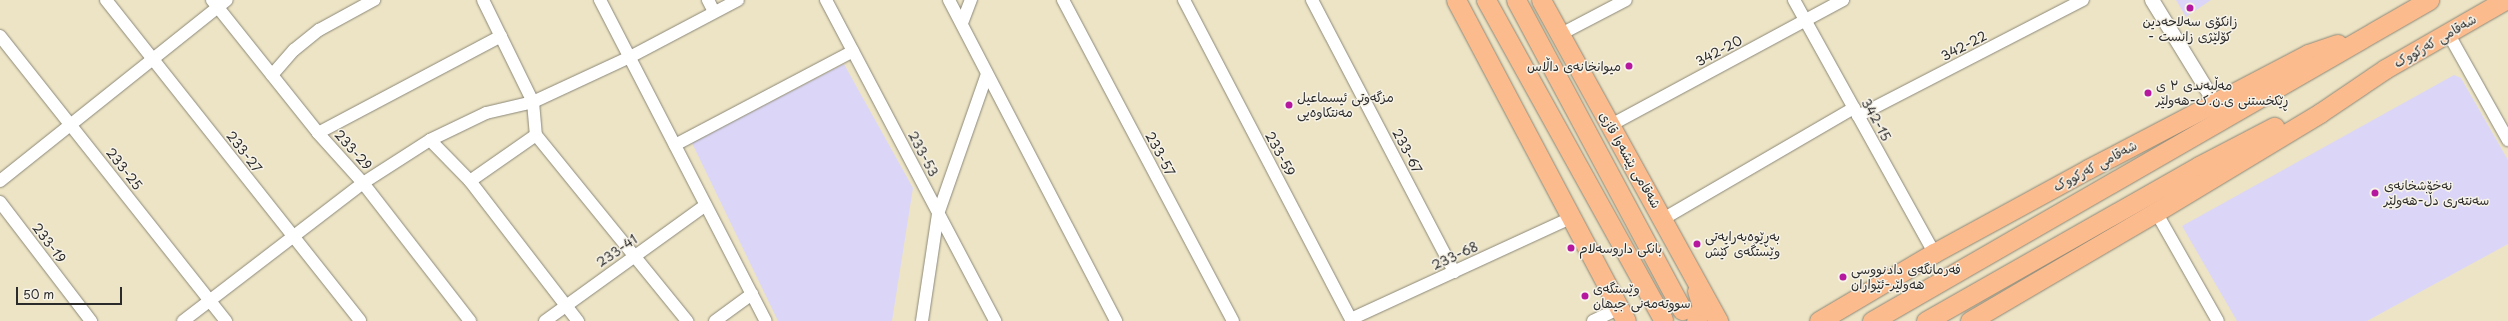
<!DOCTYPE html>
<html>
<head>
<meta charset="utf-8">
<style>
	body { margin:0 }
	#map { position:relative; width:2508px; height:321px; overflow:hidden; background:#ede4c5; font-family:"Playpen Sans","Playpen Sans Arabic",sans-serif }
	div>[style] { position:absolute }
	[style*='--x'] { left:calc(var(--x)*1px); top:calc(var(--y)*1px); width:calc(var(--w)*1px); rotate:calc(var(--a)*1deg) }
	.built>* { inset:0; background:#dbd6f7 }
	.roads { filter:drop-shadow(0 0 1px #8c8878) drop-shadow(0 0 1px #8c8878) }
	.minor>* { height:12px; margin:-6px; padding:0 6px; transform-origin:6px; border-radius:6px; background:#fff }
	.tertiary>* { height:14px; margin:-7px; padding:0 7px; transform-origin:7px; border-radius:7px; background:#fff }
	.trunk>* { height:19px; margin:-9.5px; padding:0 9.5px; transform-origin:9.5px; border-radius:9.5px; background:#fbbb8d }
	.dots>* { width:11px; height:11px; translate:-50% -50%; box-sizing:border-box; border:2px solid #f7f3e8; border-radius:50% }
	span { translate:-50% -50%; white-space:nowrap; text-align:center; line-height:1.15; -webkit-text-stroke:3px #f7f3e8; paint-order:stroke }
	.poi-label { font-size:13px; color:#2b2b2b }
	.right { translate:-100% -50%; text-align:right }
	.left { translate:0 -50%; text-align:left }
	.street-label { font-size:13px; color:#2b2b2b }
	.scale { position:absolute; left:16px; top:287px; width:106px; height:18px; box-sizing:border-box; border:2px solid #2b2b2b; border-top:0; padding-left:5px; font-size:12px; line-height:14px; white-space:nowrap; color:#2b2b2b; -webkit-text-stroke:3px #f7f3e8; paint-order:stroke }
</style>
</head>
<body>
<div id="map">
	<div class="built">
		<div style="clip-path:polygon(2176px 0,2211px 0,2186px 17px)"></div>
		<div style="clip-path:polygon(844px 64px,913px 188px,892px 321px,778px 321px,692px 143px)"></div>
		<div style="clip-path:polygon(2454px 75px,2461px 78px,2508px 160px,2508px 244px,2367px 321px,2237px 321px,2182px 226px)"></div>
	</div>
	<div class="roads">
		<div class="minor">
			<div style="--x:106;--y:0;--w:409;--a:51.6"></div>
			<div style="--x:212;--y:0;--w:170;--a:51.4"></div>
			<div style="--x:318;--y:133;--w:67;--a:48"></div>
			<div style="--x:363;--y:183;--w:175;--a:52.2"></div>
			<div style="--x:483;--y:0;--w:114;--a:63.9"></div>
			<div style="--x:533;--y:102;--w:33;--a:85"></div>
			<div style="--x:536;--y:135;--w:240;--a:50.9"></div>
			<div style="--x:600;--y:0;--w:361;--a:62.7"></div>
			<div style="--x:708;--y:0;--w:13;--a:63"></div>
			<div style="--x:826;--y:0;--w:363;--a:62.2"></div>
			<div style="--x:949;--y:0;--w:362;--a:62.5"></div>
			<div style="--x:1063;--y:0;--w:363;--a:62.1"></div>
			<div style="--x:1184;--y:0;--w:362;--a:62.4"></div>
			<div style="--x:1312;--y:0;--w:307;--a:62.4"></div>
			<div style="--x:1794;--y:0;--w:289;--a:61"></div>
			<div style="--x:962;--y:23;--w:25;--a:-69"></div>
			<div style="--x:2448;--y:33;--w:123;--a:60.7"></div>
			<div style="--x:1561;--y:34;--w:73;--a:-27.6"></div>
			<div style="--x:0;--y:36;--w:364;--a:51.6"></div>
			<div style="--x:272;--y:75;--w:33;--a:-49"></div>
			<div style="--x:294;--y:50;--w:32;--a:-39"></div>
			<div style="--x:319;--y:30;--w:63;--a:-28.6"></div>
			<div style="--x:1858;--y:116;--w:253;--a:-27.3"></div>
			<div style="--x:1609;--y:126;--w:266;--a:-28.3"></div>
			<div style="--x:318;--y:133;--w:207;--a:-27.9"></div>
			<div style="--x:430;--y:140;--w:57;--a:45.7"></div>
			<div style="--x:470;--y:181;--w:177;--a:52.4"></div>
			<div style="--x:675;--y:145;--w:201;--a:-27.8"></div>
			<div style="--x:0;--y:181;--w:290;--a:-38.6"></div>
			<div style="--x:470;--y:181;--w:80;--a:-34.9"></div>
			<div style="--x:0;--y:202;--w:150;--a:52.6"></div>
			<div style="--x:2156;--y:212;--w:125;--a:60.4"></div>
			<div style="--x:1663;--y:219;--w:221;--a:-30.2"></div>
			<div style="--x:1351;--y:319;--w:242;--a:-24.7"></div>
			<div style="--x:183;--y:321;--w:227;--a:-37.5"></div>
			<div style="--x:363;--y:183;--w:80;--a:-32.7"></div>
			<div style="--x:430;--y:140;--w:62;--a:-25.7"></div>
			<div style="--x:486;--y:113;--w:48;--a:-13.2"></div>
			<div style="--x:533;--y:102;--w:107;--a:-24.9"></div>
			<div style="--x:630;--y:57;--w:122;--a:-27.8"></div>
			<div style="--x:545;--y:321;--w:198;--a:-35.8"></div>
			<div style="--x:715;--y:321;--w:46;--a:-36.1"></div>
			<div style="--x:922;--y:321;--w:108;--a:-81.5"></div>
			<div style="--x:938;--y:214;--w:148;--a:-70.7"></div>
			<div style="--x:1593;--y:321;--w:30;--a:-26"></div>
		</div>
		<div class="tertiary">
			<div style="--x:2152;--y:0;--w:121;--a:58.5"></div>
		</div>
		<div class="trunk">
			<div style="--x:1456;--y:0;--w:363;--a:62.1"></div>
			<div style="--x:1486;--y:0;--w:365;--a:61"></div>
			<div style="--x:1516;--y:0;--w:352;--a:61.8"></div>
			<div style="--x:1541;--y:0;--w:367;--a:61.1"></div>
			<div style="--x:1696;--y:321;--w:16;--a:-68"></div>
			<div style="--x:1702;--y:306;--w:16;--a:-108"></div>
			<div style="--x:1819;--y:321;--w:134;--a:-30.6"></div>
			<div style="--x:1934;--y:253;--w:175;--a:-28.6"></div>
			<div style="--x:2088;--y:169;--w:248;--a:-27.6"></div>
			<div style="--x:2308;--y:54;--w:31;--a:-19"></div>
			<div style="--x:1872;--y:321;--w:643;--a:-29.95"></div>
			<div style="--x:1926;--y:321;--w:314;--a:-29.6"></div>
			<div style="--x:2199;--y:166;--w:85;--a:-27.5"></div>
			<div style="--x:1970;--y:321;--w:216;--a:-30.4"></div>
			<div style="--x:2156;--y:212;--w:192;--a:-31.1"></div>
			<div style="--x:2320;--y:113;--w:78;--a:-34.1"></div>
			<div style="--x:2385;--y:69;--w:138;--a:-29.9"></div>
		</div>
	</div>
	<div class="dots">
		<div style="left:2190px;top:8px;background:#b5179e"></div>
		<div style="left:1629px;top:66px;background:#b5179e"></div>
		<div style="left:2148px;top:93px;background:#b5179e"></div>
		<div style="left:1289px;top:105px;background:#b5179e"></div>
		<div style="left:2375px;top:193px;background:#b5179e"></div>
		<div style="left:1697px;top:244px;background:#b5179e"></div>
		<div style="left:1571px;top:248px;background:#b5179e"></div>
		<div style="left:1843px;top:277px;background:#b5179e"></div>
		<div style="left:1585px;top:296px;background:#b5179e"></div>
	</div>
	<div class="poi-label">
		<span style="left:2190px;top:29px">زانکۆی سەلاحەدین<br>- کۆلێژی زانست</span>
		<span class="right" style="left:1621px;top:66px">میوانخانەی داڵاس</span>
		<span class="left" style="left:2156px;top:93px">مەڵبەندی ٣ ی<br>ڕێکخستنی ی.ن.ک-هەولێر</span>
		<span class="left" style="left:1297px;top:105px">مزگەوتی ئیسماعیل<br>مەنتکاوەیی</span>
		<span class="left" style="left:2384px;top:193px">نەخۆشخانەی<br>سەنتەری دڵ-هەولێر</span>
		<span class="left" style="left:1705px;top:244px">بەڕێوەبەرایەتی<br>وێستگەی کێش</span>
		<span class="left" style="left:1579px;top:248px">بانکی داروسەلام</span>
		<span class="left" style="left:1851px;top:277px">فه‌رمانگه‌ی دادنووسی<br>هه‌ولێر-ئێواران</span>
		<span class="left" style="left:1593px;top:296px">وێستگەی<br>سووتەمەنی جیھان</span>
	</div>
	<div class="street-label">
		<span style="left:2435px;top:41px;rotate:-30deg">شەقامی کەرکووک</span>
		<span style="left:1964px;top:46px;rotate:-27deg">342-22</span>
		<span style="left:1719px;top:51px;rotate:-28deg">342-20</span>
		<span style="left:1876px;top:120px;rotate:61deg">342-15</span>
		<span style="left:353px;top:150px;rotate:48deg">233-29</span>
		<span style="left:1407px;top:151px;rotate:62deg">233-67</span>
		<span style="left:244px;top:152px;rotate:52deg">233-27</span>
		<span style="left:923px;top:154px;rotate:62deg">233-53</span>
		<span style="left:1160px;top:154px;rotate:62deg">233-57</span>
		<span style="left:1280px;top:154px;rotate:62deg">233-59</span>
		<span style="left:1630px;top:160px;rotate:60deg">شەقامی پێشەوا قازی</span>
		<span style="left:2095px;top:166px;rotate:-28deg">شەقامی کەرکووک</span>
		<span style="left:124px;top:169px;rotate:52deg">233-25</span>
		<span style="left:49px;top:243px;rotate:53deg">233-19</span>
		<span style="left:617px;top:251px;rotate:-35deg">233-41</span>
		<span style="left:1455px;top:256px;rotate:-25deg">233-68</span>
	</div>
	<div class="scale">50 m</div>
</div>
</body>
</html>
